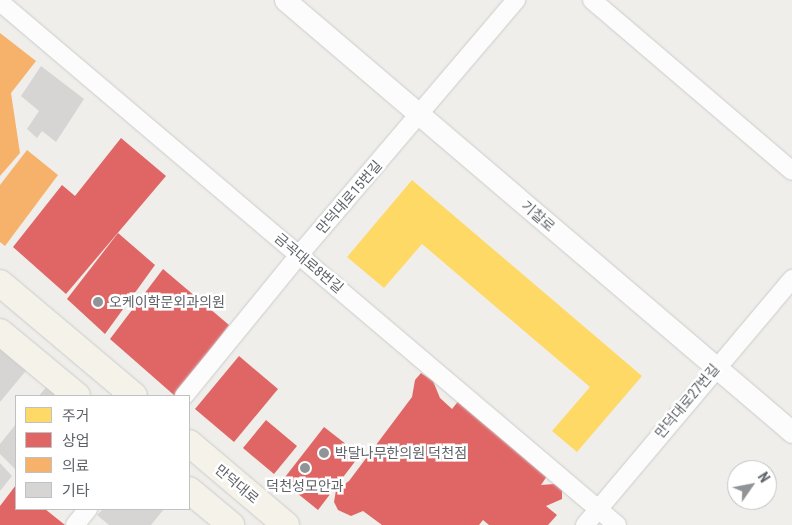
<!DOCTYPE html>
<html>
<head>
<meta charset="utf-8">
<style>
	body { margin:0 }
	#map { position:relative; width:792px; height:525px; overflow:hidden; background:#efeeea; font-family:"Roboto Condensed","Noto Sans KR",sans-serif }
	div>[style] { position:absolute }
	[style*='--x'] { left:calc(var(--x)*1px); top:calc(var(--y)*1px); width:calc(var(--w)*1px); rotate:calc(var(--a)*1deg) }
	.homes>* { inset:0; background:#ffd966 }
	.shops>* { inset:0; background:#e06666 }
	.health>* { inset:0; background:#f6b26b }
	.building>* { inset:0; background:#d6d5d3 }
	.roads { filter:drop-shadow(0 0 1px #cbcccc) drop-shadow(0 0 1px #cbcccc) }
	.minor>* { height:18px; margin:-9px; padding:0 9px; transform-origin:9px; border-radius:9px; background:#fdfcfc }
	.tertiary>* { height:21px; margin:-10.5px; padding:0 10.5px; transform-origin:10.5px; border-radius:10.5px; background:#fdfcfc }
	.primary>* { height:26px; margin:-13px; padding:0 13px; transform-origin:13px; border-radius:13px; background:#f4f2e9 }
	.dots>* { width:14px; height:14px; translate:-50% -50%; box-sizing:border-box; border:2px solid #fff; border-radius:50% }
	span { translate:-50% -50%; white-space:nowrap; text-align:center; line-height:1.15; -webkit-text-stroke:5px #fff; paint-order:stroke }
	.street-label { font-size:14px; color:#5f6368 }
	.poi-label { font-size:14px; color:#5f6368 }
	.left { translate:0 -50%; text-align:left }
	.legend { position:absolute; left:15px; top:395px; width:175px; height:115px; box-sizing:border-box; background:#fff; border:1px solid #bfc1c3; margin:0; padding:6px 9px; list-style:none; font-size:15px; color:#5f6368 }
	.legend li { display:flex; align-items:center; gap:10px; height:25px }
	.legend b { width:25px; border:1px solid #bfc1c3 }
	.north { position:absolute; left:727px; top:460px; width:50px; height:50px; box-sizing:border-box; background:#fff; border:1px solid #bfc1c3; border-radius:50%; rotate:57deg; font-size:14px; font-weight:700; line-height:20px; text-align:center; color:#5f6368 }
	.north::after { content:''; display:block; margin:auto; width:18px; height:22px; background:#919496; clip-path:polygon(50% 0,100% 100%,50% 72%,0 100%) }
</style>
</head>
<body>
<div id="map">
	<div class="homes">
		<div style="clip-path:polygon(412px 180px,642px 376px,577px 452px,552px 431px,590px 387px,422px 244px,384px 288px,347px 257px)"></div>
	</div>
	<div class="shops">
		<div style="clip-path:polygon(121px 138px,166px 176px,66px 294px,13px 247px,62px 185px,75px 196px)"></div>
		<div style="clip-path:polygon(118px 233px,155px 265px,105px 334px,67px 299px)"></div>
		<div style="clip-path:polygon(163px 269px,229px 325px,175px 396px,110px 339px)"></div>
		<div style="clip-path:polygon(239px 356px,278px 389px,234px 442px,195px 409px)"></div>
		<div style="clip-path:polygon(421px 373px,433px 381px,440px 398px,452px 409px,460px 399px,549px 473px,541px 485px,554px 484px,562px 488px,562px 499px,546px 506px,557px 515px,548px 525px,489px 525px,483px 520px,479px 525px,382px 525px,363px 511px,351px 516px,338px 510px,334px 502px,336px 490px,349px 481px,412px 397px,415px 380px)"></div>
		<div style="clip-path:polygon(266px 420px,297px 446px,274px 474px,243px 448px)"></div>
		<div style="clip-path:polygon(324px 427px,360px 455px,318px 510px,282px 481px)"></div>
		<div style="clip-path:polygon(16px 485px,16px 509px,45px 509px,65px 525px,0 525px,0 506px)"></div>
	</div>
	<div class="health">
		<div style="clip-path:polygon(0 33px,36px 61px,11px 93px,20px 153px,0 176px)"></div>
		<div style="clip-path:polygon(27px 150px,58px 175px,5px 246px,0 242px,0 185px)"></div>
	</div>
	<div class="building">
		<div style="clip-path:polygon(41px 66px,84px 99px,56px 142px,42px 131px,37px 138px,27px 129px,39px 111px,21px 96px)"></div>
		<div style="clip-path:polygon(0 346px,29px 367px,0 402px)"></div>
		<div style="clip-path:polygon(47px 386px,61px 396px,39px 396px)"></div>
		<div style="clip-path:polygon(16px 424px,16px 470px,0 454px,0 444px)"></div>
		<div style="clip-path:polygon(0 463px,12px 476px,0 491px)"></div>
		<div style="clip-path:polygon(103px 509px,164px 509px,151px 525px,109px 525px,97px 515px)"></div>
	</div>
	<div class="roads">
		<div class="minor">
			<div style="--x:592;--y:0;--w:263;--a:40.5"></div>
			<div style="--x:0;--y:2;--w:809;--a:40.29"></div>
			<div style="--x:184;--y:396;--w:182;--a:-50.8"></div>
			<div style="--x:299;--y:255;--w:335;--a:-49.6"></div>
			<div style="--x:75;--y:525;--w:21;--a:-51"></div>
			<div style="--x:585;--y:525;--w:322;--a:-49.9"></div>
		</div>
		<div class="tertiary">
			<div style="--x:285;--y:0;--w:666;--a:40.43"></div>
		</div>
		<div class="primary">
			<div style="--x:0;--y:283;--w:175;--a:40.1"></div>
			<div style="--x:0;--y:332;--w:100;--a:39.7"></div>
			<div style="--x:189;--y:443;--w:127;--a:40.2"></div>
			<div style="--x:189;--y:490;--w:55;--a:39.8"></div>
		</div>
	</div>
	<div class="dots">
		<div style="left:98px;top:302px;background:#919496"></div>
		<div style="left:324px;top:453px;background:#919496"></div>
		<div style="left:305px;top:468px;background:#919496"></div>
	</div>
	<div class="street-label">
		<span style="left:349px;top:197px;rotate:-49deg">만덕대로15번길</span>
		<span style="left:538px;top:216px;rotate:41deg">기찰로</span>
		<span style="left:309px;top:263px;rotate:40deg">금곡대로8번길</span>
		<span style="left:687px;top:401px;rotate:-50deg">만덕대로27번길</span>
		<span style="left:237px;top:484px;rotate:40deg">만덕대로</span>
	</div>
	<div class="poi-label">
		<span class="left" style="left:109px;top:302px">오케이학문외과의원</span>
		<span class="left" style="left:335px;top:453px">박달나무한의원 덕천점</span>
		<span style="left:305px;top:486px">덕천성모안과</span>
	</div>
	<ul class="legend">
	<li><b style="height:14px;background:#ffd966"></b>주거</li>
	<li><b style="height:14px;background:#e06666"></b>상업</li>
	<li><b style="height:14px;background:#f6b26b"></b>의료</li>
	<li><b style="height:14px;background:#d6d5d3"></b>기타</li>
	</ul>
	<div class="north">N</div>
</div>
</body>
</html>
